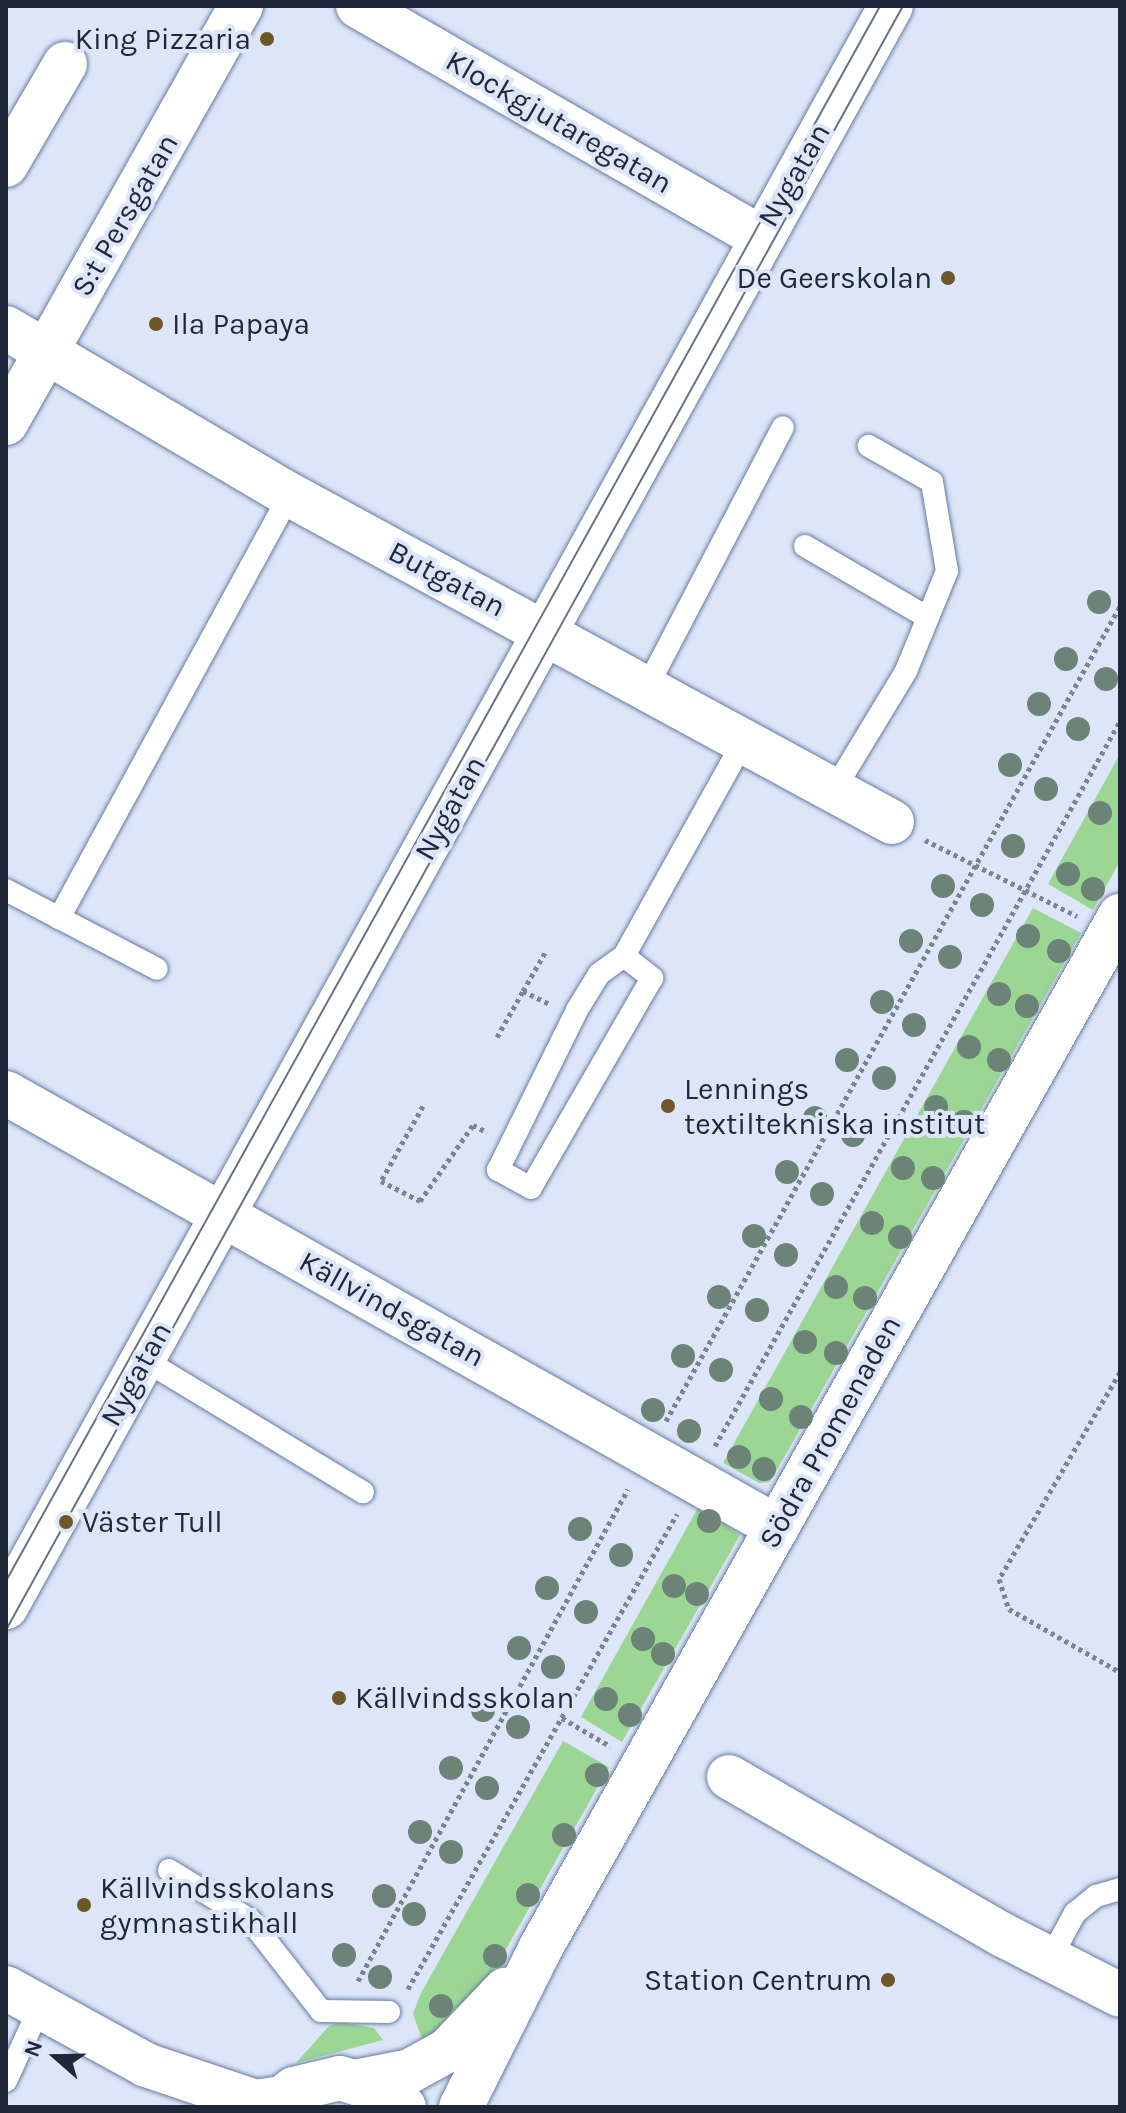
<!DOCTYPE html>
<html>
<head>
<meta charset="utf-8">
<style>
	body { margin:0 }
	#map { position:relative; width:1126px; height:2113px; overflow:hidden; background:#dce6f8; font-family:Karla,sans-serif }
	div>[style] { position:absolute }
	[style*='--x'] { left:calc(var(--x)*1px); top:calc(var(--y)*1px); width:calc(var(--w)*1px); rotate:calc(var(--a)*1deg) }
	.green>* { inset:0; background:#9cd695 }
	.path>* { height:5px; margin-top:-2.5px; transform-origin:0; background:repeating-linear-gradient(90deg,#7b8495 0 4px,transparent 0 8px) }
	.roads { filter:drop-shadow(0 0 2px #667ca2) drop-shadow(0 0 2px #667ca2) }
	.lane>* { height:22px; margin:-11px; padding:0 11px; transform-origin:11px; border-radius:11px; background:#fff }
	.street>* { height:44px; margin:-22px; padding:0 22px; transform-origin:22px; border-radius:22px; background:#fff }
	.secondary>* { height:44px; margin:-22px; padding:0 22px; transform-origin:22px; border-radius:22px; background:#fff }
	.tram>* { height:2px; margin:-1px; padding:0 1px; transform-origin:1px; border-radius:1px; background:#697384 }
	.trees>* { width:24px; height:24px; margin:-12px; border-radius:50%; background:#6c8477 }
	.dots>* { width:22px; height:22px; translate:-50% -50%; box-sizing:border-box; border:4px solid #dce6f8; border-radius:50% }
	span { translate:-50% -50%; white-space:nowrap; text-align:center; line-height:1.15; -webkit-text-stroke:8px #dce6f8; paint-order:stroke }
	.poi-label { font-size:30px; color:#1f2838 }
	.right { translate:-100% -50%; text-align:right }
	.left { translate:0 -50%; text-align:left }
	.street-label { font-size:30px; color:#1f2838 }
	.frame { position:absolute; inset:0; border:8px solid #1f2838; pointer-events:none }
	.north { position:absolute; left:16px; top:2017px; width:80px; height:80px; -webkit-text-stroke:6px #dce6f8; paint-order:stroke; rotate:290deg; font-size:22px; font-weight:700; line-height:32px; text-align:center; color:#1f2838 }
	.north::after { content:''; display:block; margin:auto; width:28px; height:36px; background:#1f2838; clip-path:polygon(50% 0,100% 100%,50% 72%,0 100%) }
</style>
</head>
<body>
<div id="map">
	<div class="green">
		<div style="clip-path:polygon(1120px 754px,1120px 861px,1093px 910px,1048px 884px)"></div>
		<div style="clip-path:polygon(1033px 908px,1081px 933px,770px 1482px,759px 1483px,723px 1463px)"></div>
		<div style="clip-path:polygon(699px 1506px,740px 1535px,622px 1742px,581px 1717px)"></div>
		<div style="clip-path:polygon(563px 1741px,609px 1767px,480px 1995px,453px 2027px,423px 2042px,413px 2014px,421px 1993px)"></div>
		<div style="clip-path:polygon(340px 2022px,374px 2028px,383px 2040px,296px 2063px,329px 2026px)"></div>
	</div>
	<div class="path">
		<div style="--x:925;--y:840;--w:170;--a:26.6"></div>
		<div style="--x:523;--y:991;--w:46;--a:-60.1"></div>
		<div style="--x:497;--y:1037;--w:53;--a:-60.5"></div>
		<div style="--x:523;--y:991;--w:28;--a:26"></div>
		<div style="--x:423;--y:1106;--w:86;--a:119.2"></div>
		<div style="--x:381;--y:1181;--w:44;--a:27.1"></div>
		<div style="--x:420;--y:1201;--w:93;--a:-55.1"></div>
		<div style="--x:473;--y:1125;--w:16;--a:27"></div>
		<div style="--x:1120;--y:1372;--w:240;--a:120.3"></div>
		<div style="--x:999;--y:1579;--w:32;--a:72"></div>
		<div style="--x:1009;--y:1609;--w:128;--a:29.6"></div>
		<div style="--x:666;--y:1421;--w:933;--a:-60.88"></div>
		<div style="--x:715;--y:1446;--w:830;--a:-60.81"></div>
		<div style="--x:562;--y:1718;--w:56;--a:30.3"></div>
		<div style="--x:358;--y:1981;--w:561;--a:-61.24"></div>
		<div style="--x:408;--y:1989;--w:546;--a:-60.48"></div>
	</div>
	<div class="roads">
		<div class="lane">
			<div style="--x:805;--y:546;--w:141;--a:30.2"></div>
			<div style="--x:647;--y:687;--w:293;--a:-62.4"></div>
			<div style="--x:834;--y:790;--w:139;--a:-58.8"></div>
			<div style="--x:906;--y:671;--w:108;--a:-67.7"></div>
			<div style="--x:947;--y:571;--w:90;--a:-99.6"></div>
			<div style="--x:932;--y:482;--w:73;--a:-150.3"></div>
			<div style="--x:6;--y:890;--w:170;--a:27.6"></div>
			<div style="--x:59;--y:918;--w:482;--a:-61.4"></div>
			<div style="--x:624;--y:956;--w:36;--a:38"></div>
			<div style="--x:652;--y:978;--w:242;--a:120"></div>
			<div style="--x:531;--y:1188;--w:38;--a:-151"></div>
			<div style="--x:498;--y:1170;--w:178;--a:-63.7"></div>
			<div style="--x:577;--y:1010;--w:42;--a:-58.6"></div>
			<div style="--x:599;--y:974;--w:31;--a:-36"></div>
			<div style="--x:624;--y:956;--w:248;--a:-60.9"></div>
			<div style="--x:138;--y:1356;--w:263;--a:31.2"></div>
			<div style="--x:169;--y:1870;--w:95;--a:31.7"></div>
			<div style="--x:250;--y:1920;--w:115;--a:52"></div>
			<div style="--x:321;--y:2011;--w:68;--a:0.8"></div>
			<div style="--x:1050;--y:1959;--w:52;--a:-61.5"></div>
			<div style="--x:1075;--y:1913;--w:27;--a:-39"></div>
			<div style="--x:1096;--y:1896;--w:25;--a:-16"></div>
			<div style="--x:6;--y:2081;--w:81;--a:-65.3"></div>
		</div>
		<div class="street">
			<div style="--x:358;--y:6;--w:463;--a:29.9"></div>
			<div style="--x:6;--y:165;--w:117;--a:-59.7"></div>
			<div style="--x:6;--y:328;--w:329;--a:30.5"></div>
			<div style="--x:290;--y:495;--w:685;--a:28.51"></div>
			<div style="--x:6;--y:423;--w:479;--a:-60.6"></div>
			<div style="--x:6;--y:1093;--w:885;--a:29.38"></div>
			<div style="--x:6;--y:1607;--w:1829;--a:-61.07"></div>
			<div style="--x:729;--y:1777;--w:316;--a:30"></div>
			<div style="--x:1003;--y:1935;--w:131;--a:27.1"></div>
		</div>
		<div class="secondary">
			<div style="--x:6;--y:1988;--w:160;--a:28.8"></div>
			<div style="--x:146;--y:2065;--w:116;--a:18.6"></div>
			<div style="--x:256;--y:2102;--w:26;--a:-9"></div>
			<div style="--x:359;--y:2081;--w:52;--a:-11.1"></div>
			<div style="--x:410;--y:2071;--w:43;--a:-28.9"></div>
			<div style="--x:448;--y:2050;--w:83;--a:-46.5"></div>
			<div style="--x:271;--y:2107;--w:29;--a:-38"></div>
			<div style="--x:294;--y:2089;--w:47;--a:-13.4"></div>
			<div style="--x:340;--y:2078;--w:50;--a:17.4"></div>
			<div style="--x:388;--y:2093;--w:21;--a:41"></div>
			<div style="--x:461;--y:2107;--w:177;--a:-63.4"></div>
			<div style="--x:540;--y:1949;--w:1185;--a:-60.69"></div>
		</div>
	</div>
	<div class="tram">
		<div style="--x:6;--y:1581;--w:1801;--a:-60.97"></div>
		<div style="--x:6;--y:1630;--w:1855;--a:-61.09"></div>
	</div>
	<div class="trees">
		<div style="left:1099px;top:602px"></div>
		<div style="left:1066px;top:659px"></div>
		<div style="left:1106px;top:679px"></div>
		<div style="left:1039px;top:704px"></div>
		<div style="left:1078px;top:729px"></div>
		<div style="left:1010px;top:765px"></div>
		<div style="left:1046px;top:789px"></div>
		<div style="left:1100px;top:813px"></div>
		<div style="left:1013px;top:846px"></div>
		<div style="left:1068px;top:874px"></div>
		<div style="left:943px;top:886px"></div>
		<div style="left:1093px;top:889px"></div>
		<div style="left:982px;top:905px"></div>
		<div style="left:1028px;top:936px"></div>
		<div style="left:911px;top:941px"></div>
		<div style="left:1059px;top:951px"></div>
		<div style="left:950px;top:957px"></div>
		<div style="left:999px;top:994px"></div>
		<div style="left:882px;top:1002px"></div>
		<div style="left:1027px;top:1006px"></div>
		<div style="left:914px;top:1025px"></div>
		<div style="left:969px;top:1047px"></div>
		<div style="left:847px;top:1060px"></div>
		<div style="left:999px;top:1060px"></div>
		<div style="left:884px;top:1078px"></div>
		<div style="left:936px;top:1107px"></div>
		<div style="left:815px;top:1118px"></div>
		<div style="left:964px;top:1122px"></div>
		<div style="left:853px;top:1135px"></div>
		<div style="left:903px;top:1168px"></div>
		<div style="left:787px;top:1172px"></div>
		<div style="left:933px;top:1178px"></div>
		<div style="left:822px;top:1194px"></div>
		<div style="left:872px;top:1223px"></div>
		<div style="left:754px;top:1236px"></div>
		<div style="left:900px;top:1237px"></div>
		<div style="left:786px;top:1255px"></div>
		<div style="left:836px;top:1287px"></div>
		<div style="left:719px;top:1297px"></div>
		<div style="left:865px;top:1298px"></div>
		<div style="left:757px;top:1310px"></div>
		<div style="left:805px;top:1342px"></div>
		<div style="left:836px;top:1353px"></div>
		<div style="left:683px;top:1356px"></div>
		<div style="left:721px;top:1370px"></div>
		<div style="left:771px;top:1399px"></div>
		<div style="left:653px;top:1410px"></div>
		<div style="left:801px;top:1417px"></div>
		<div style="left:689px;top:1431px"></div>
		<div style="left:739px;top:1457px"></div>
		<div style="left:764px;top:1469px"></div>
		<div style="left:709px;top:1521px"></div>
		<div style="left:580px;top:1529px"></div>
		<div style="left:621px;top:1555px"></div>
		<div style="left:674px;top:1586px"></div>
		<div style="left:547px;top:1588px"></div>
		<div style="left:697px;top:1594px"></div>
		<div style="left:586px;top:1612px"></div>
		<div style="left:643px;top:1639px"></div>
		<div style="left:519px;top:1648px"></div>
		<div style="left:663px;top:1654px"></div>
		<div style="left:553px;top:1667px"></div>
		<div style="left:606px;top:1699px"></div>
		<div style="left:483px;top:1710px"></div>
		<div style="left:630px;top:1715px"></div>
		<div style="left:518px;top:1727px"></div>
		<div style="left:451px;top:1768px"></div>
		<div style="left:597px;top:1775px"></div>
		<div style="left:487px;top:1788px"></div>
		<div style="left:420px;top:1832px"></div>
		<div style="left:564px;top:1835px"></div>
		<div style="left:451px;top:1852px"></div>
		<div style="left:528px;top:1895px"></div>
		<div style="left:384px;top:1896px"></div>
		<div style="left:414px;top:1914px"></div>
		<div style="left:344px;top:1955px"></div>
		<div style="left:495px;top:1956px"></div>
		<div style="left:380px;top:1977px"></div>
		<div style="left:441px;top:2006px"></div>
	</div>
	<div class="dots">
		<div style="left:267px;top:39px;background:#6e5626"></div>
		<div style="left:948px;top:278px;background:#6e5626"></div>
		<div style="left:156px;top:324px;background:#6e5626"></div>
		<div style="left:668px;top:1106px;background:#6e5626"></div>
		<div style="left:66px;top:1522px;background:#6e5626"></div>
		<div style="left:339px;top:1698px;background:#6e5626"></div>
		<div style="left:84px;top:1905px;background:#6e5626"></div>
		<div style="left:888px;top:1980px;background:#6e5626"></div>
	</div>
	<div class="poi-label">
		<span class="right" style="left:251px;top:39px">King Pizzaria</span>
		<span class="right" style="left:932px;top:278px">De Geerskolan</span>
		<span class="left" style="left:172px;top:324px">Ila Papaya</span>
		<span class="left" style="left:684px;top:1106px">Lennings<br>textiltekniska institut</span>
		<span class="left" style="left:82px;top:1522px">Väster Tull</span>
		<span class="left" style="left:355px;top:1698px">Källvindsskolan</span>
		<span class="left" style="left:100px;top:1905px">Källvindsskolans<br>gymnastikhall</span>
		<span class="right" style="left:872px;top:1980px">Station Centrum</span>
	</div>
	<div class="street-label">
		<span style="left:559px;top:122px;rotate:30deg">Klockgjutaregatan</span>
		<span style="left:794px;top:175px;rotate:-60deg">Nygatan</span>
		<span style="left:125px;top:215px;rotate:-60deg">S:t Persgatan</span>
		<span style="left:447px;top:579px;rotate:28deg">Butgatan</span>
		<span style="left:450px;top:808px;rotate:-61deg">Nygatan</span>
		<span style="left:392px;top:1309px;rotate:29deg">Källvindsgatan</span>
		<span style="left:136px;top:1374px;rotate:-61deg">Nygatan</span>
		<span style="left:830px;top:1432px;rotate:-61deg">Södra Promenaden</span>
	</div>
	<div class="frame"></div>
	<div class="north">N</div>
</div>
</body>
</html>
